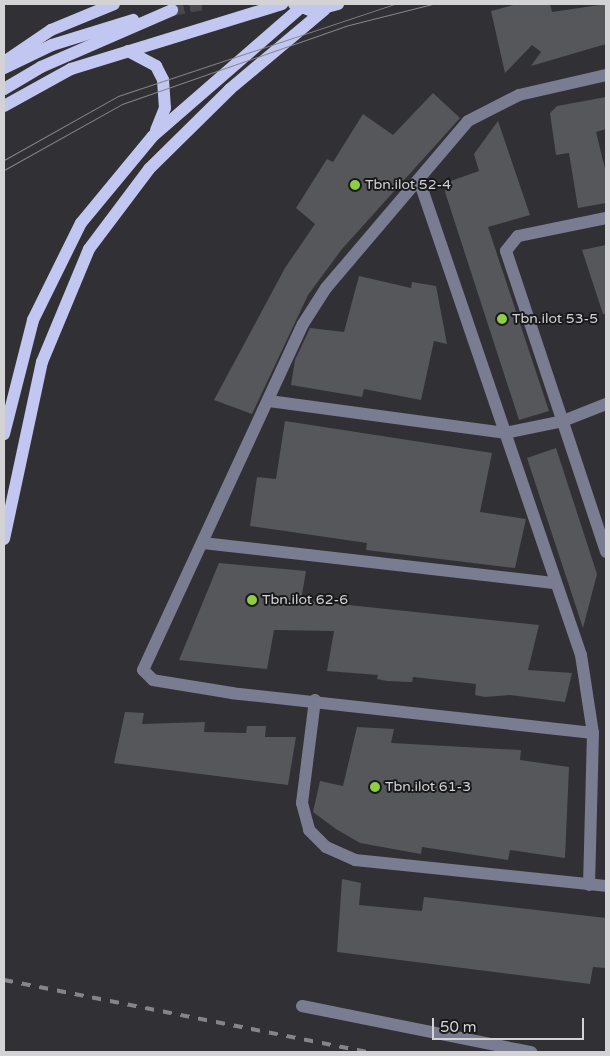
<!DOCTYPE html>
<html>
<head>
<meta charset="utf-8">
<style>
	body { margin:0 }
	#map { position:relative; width:610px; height:1056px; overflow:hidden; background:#313135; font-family:"Varela Round",sans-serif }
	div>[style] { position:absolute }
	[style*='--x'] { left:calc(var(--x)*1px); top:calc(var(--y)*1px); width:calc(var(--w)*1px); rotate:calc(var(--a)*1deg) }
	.building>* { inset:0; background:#56575b }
	.major-tunnel>* { height:12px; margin-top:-6px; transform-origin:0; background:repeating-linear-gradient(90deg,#49494d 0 12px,transparent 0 18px) }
	.minor>* { height:12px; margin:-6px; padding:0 6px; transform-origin:6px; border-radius:6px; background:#7a7c91 }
	.major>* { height:12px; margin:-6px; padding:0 6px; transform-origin:6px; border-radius:6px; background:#c2c7f1 }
	.tram>* { height:1px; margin:-0.5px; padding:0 0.5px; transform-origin:0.5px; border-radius:0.5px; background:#858589 }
	.rail>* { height:4px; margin-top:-2px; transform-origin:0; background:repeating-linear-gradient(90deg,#858589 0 9px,transparent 0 18px) }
	.dots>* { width:14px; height:14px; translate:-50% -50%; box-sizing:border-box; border:2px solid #19191b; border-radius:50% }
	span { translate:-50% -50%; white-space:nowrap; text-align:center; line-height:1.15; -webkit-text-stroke:4px #19191b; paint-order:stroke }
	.poi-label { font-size:14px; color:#d3d3d6 }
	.left { translate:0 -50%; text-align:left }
	.frame { position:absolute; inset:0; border:5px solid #d3d3d6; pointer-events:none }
	.scale { position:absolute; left:432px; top:1018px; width:152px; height:22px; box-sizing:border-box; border:2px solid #d3d3d6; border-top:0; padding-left:6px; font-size:15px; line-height:18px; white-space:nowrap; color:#d3d3d6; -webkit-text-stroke:4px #19191b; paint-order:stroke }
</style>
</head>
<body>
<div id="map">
	<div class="building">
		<div style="clip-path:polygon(517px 4px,550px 4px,552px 12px,606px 4px,606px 44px,531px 66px,541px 52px,532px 45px,505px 73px,491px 11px)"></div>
		<div style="clip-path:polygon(433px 93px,460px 118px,342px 249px,308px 295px,252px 414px,214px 400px,285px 268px,315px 224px,296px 208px,327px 159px,333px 162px,363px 114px,393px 135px)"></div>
		<div style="clip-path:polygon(606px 97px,606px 129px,596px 132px,606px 173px,606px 203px,578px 208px,569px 153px,556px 155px,550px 113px,557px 106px)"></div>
		<div style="clip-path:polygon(498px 121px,530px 215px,488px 227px,549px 411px,519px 420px,445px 192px,448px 182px,479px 171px,474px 154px)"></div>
		<div style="clip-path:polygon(606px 245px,606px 314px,603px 314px,582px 250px)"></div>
		<div style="clip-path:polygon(359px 276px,411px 288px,412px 282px,436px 286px,447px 344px,434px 341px,421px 400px,364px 389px,362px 397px,291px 385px,295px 360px,310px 328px,344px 332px)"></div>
		<div style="clip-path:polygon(285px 421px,492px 453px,480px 512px,526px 519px,515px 568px,366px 550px,367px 543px,250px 526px,257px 477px,276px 479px)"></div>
		<div style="clip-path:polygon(556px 448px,597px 574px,583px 628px,527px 458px)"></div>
		<div style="clip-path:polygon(219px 563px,306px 571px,301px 600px,539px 625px,528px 670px,572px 673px,565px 702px,510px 695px,485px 697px,475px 695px,476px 684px,413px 677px,412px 682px,387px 681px,377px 679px,378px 675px,327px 671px,334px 631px,274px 630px,267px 669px,179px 660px)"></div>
		<div style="clip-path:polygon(125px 712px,144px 713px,142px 724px,205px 722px,204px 732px,246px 733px,247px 726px,266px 726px,265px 737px,296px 737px,288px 785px,114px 763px)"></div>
		<div style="clip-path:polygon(357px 727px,394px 729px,391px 743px,521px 750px,520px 760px,569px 767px,565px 858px,510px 850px,508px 860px,422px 847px,421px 854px,360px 843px,336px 829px,313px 812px,320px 781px,343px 786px)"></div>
		<div style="clip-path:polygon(342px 879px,361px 883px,359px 905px,422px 911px,424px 897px,606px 918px,606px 968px,593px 967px,590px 984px,337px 952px)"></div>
	</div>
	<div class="major-tunnel">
		<div style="--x:172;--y:10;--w:31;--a:-11"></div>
	</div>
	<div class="minor">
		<div style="--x:419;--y:180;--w:502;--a:71.17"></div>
		<div style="--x:581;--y:655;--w:79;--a:81.3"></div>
		<div style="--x:593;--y:733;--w:152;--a:91.5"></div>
		<div style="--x:606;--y:218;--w:90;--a:168.4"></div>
		<div style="--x:518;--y:236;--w:19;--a:129"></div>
		<div style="--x:506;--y:251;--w:317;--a:71.6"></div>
		<div style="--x:269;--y:401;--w:238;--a:7.7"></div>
		<div style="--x:505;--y:433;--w:59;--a:-11.7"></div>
		<div style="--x:563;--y:421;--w:46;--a:-21.6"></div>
		<div style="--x:203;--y:543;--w:355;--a:6.5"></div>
		<div style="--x:315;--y:700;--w:104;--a:97.2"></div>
		<div style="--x:302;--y:803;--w:28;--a:75"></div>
		<div style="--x:309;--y:830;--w:24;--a:45"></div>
		<div style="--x:326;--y:847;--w:32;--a:24"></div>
		<div style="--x:355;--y:860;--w:252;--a:5.9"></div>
		<div style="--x:593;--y:733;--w:363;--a:-173.7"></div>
		<div style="--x:232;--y:693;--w:80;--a:-170.7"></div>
		<div style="--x:153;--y:680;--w:14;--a:-135"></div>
		<div style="--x:143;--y:670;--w:381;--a:-65.2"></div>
		<div style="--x:303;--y:324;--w:43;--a:-57.4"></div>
		<div style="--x:326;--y:288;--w:219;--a:-49.6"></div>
		<div style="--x:468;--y:121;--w:57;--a:-27"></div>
		<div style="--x:519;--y:95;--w:89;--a:-12.9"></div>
		<div style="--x:302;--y:1006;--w:234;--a:11.4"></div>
	</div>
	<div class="major">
		<div style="--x:294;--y:4;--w:19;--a:21"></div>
		<div style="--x:312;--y:11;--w:27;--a:-15"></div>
		<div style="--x:128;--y:51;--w:32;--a:28"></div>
		<div style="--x:156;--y:66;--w:16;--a:63"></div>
		<div style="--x:163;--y:80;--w:28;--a:86"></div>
		<div style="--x:165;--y:108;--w:24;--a:112"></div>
		<div style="--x:7;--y:60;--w:53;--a:-34.3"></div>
		<div style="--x:51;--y:30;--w:68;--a:-22.4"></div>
		<div style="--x:4;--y:68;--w:53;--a:-25.6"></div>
		<div style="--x:52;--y:45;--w:85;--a:-17.2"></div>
		<div style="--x:4;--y:89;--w:43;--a:-30.7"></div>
		<div style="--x:41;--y:67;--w:143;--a:-23.5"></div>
		<div style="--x:4;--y:106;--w:77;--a:-28.9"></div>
		<div style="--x:71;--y:69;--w:221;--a:-17.1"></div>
		<div style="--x:4;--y:434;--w:118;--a:-75.7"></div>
		<div style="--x:33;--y:320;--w:108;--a:-63.7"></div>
		<div style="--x:81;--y:223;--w:113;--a:-50.4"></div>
		<div style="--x:153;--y:136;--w:195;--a:-41"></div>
		<div style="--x:4;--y:539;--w:181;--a:-77.9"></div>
		<div style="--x:42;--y:362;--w:122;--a:-67.4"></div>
		<div style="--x:89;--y:249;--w:100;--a:-53.1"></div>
		<div style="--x:149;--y:169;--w:114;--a:-44.6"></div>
		<div style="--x:230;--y:89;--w:123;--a:-40"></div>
	</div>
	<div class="tram">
		<div style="--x:4;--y:160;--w:131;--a:-29.3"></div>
		<div style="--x:118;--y:96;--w:291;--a:-18.4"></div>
		<div style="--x:4;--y:170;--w:135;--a:-29.2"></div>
		<div style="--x:122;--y:104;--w:240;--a:-19.2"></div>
		<div style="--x:349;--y:25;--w:86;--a:-14.2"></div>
	</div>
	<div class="rail">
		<div style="--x:4;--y:980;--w:369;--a:11.2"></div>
	</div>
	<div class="dots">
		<div style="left:355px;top:185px;background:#8fcd42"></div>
		<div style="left:502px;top:319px;background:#8fcd42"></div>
		<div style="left:252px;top:600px;background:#8fcd42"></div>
		<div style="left:375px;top:787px;background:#8fcd42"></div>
	</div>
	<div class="poi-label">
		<span class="left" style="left:365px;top:185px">Tbn.ilot 52-4</span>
		<span class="left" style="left:512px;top:319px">Tbn.ilot 53-5</span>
		<span class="left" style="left:262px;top:600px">Tbn.ilot 62-6</span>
		<span class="left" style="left:385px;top:787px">Tbn.ilot 61-3</span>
	</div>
	<div class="frame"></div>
	<div class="scale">50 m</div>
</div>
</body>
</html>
